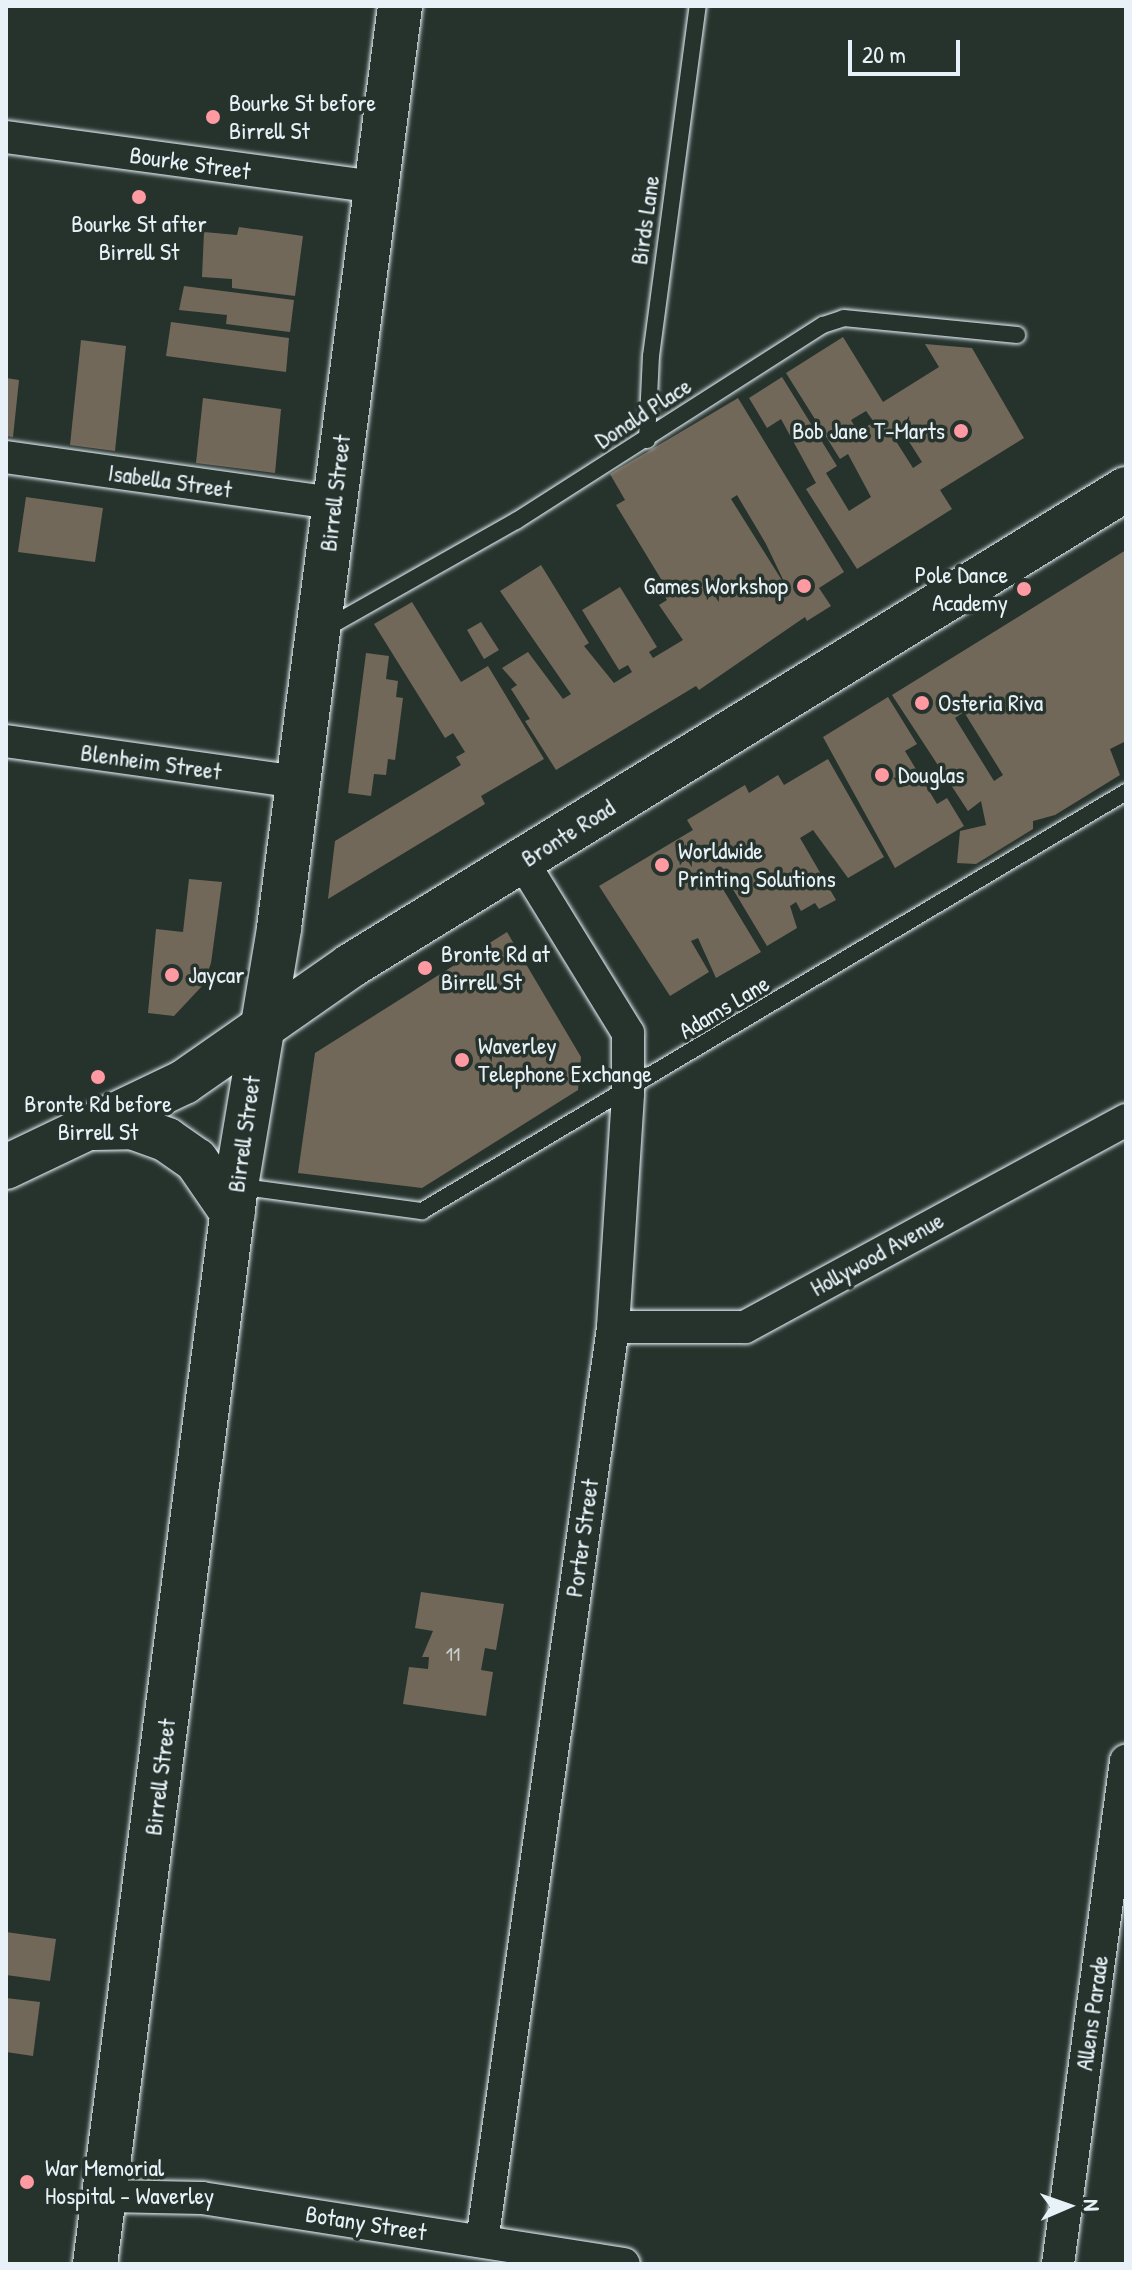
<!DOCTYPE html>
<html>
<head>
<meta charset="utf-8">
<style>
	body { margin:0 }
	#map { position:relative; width:1132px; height:2270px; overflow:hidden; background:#26332d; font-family:"Patrick Hand",sans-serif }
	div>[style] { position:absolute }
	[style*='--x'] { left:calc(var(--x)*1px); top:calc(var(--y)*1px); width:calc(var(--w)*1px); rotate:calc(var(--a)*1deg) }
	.building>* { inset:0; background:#72685a }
	.roads { filter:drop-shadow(0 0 2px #e8f1f8) drop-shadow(0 0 2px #e8f1f8) }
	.lane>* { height:16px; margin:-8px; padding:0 8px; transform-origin:8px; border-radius:8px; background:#26332d }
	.street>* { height:32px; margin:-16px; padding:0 16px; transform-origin:16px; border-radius:16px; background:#26332d }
	.secondary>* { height:44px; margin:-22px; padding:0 22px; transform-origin:22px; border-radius:22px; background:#26332d }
	.dots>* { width:22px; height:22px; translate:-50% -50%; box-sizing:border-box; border:4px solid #26332d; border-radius:50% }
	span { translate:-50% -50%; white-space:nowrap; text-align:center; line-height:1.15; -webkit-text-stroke:7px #26332d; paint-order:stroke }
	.number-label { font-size:20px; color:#cacfd0 }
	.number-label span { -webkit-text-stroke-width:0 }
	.poi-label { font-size:24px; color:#e8f1f8 }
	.left { translate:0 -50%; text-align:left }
	.right { translate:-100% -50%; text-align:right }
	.street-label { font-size:24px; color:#e8f1f8 }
	.frame { position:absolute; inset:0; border:8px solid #e8f1f8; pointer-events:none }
	.north { position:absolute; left:1028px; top:2166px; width:80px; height:80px; -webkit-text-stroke:6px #26332d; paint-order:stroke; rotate:88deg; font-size:22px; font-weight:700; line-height:32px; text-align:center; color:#e8f1f8 }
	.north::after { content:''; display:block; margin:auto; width:28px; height:36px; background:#e8f1f8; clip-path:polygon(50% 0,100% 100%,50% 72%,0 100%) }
	.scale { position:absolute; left:848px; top:40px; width:112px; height:36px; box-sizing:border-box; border:4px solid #e8f1f8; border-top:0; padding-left:10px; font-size:24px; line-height:28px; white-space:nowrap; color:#e8f1f8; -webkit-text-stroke:6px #26332d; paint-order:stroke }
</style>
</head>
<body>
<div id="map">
	<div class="building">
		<div style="clip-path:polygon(239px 227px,303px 236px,295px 296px,232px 288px,232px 279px,202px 277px,204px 232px,237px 235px)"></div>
		<div style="clip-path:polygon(184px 286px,294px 300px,290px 332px,226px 324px,227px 315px,179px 310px)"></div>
		<div style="clip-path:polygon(171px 322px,289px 338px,286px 372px,166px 356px)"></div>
		<div style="clip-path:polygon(evenodd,843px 337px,883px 402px,939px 367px,925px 344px,972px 348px,1024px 438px,940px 490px,952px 509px,857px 569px,806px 489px,816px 483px,781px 419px,767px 428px,749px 398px,782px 377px,837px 466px,826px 473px,849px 511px,871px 497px,848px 454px,840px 459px,786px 373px,843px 337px,866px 411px,874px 422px,858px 432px,851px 420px,866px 411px,843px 337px,901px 429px,922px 462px,913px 468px,892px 435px,901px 429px)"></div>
		<div style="clip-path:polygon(81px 340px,126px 346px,115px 451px,70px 445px)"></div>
		<div style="clip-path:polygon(6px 378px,19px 380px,13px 437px,6px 436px)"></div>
		<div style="clip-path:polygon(203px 398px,281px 409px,275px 473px,196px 463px)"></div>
		<div style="clip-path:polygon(evenodd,738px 398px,844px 572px,819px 588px,831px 606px,807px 621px,805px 617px,699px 690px,696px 686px,556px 770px,525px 721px,530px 719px,511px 689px,517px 685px,502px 668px,528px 652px,563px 699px,571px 694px,500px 591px,541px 565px,589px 643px,584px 646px,614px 683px,632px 672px,628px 665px,619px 670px,582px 610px,620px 587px,657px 647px,649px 652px,653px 658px,683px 640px,659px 605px,667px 600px,659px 587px,664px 584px,616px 505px,625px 500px,610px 474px,738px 398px,737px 495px,766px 544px,788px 590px,731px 499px,737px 495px)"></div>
		<div style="clip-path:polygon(26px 497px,103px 508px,95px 562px,18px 552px)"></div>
		<div style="clip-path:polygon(evenodd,1126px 550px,1126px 741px,1110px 749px,1120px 775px,1055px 815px,1033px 821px,1033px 829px,976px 864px,957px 863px,960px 831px,986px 825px,981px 801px,968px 811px,892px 695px,1126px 550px,964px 712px,1003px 775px,994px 781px,955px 718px,964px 712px)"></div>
		<div style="clip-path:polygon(412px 602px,461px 682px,488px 666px,544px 759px,481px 796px,485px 804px,328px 899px,335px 841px,461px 765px,456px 757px,465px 752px,453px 733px,445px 738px,374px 624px)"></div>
		<div style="clip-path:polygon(481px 622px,499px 650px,484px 659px,467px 630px)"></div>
		<div style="clip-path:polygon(366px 653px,389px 656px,386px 679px,398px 681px,396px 697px,403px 698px,395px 760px,388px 759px,386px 775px,374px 774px,371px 796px,348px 793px)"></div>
		<div style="clip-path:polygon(888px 697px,917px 744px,905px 751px,937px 804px,947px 798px,964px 826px,895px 868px,823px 737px)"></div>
		<div style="clip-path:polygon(828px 759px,884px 857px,848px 878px,813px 830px,800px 838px,836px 900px,819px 909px,815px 903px,801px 911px,796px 902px,790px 906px,797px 928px,767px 946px,722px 871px,715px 876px,761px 952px,716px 978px,698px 938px,691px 941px,709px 972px,670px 996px,599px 886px,693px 830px,687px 820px,745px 785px,749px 793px,778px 775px,784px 785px)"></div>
		<div style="clip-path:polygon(189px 879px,222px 882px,211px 963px,203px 985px,174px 1016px,148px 1013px,156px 929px,183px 932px)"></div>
		<div style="clip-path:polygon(507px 932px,581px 1057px,578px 1090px,422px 1188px,298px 1173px,315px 1053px)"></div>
		<div style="clip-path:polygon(421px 1592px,504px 1604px,496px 1650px,485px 1648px,481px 1670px,493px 1672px,486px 1716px,403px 1704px,409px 1667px,428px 1669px,429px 1657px,422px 1657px,433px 1631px,415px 1628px)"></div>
		<div style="clip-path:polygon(6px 1932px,56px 1939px,50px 1981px,6px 1975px)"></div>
		<div style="clip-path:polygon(6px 1998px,40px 2002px,33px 2056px,6px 2052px)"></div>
	</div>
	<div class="roads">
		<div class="lane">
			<div style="--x:647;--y:440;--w:84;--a:-87.3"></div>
			<div style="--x:651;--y:356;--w:353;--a:-82.4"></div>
			<div style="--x:323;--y:630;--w:222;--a:-29.5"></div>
			<div style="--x:516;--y:521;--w:364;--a:-32.6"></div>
			<div style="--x:823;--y:325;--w:22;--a:-18"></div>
			<div style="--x:844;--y:318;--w:174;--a:5.6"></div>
			<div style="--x:236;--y:1186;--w:188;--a:7.7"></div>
			<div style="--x:422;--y:1211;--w:819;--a:-30.76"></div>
		</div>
		<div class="street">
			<div style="--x:6;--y:137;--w:372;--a:7.7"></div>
			<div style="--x:6;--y:457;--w:331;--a:8"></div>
			<div style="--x:6;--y:741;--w:294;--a:8"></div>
			<div style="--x:613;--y:1327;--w:132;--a:0"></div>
			<div style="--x:745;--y:1327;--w:434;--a:-28.5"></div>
			<div style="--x:108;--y:2196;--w:94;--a:1.2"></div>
			<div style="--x:202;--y:2198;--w:427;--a:8.9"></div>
			<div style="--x:482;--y:2241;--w:923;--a:-81.84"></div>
			<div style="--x:613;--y:1327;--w:234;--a:-86.3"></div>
			<div style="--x:628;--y:1093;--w:60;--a:-90"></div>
			<div style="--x:628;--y:1033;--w:202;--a:-121.6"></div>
			<div style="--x:1058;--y:2264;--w:508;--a:-82.3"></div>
		</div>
		<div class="secondary">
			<div style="--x:93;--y:1128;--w:39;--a:-1"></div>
			<div style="--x:132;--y:1127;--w:37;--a:20"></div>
			<div style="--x:167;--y:1140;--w:35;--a:35"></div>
			<div style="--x:196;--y:1160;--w:65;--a:55.6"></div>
			<div style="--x:6;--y:1167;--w:197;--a:-25.5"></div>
			<div style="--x:184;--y:1082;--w:203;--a:-34.9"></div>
			<div style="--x:350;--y:966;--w:911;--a:-31.58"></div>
			<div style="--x:95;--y:2264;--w:1087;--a:-82.55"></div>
			<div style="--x:236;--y:1186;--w:262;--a:-80.5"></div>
			<div style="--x:279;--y:928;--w:930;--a:-82.52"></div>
		</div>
	</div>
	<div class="dots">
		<div style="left:213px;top:117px;background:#ff9aa2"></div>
		<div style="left:139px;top:197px;background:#ff9aa2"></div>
		<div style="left:961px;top:431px;background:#ff9aa2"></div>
		<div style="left:804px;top:586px;background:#ff9aa2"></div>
		<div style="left:1024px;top:589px;background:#ff9aa2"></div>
		<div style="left:922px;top:703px;background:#ff9aa2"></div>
		<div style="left:882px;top:775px;background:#ff9aa2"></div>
		<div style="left:662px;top:865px;background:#ff9aa2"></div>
		<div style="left:425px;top:968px;background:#ff9aa2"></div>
		<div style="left:172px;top:975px;background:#ff9aa2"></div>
		<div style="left:462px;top:1060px;background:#ff9aa2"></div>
		<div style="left:98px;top:1077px;background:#ff9aa2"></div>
		<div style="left:27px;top:2182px;background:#ff9aa2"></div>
	</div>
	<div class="number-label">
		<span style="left:453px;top:1653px">11</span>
	</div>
	<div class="poi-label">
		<span class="left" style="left:229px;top:117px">Bourke St before<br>Birrell St</span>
		<span style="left:139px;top:238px">Bourke St after<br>Birrell St</span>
		<span class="right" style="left:945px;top:431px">Bob Jane T-Marts</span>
		<span class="right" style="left:1008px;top:589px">Pole Dance<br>Academy</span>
		<span class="right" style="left:788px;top:586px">Games Workshop</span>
		<span class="left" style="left:938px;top:703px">Osteria Riva</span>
		<span class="left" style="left:898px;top:775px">Douglas</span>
		<span class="left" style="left:678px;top:865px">Worldwide<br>Printing Solutions</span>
		<span class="left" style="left:441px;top:968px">Bronte Rd at<br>Birrell St</span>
		<span class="left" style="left:188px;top:975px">Jaycar</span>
		<span class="left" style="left:478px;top:1060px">Waverley<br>Telephone Exchange</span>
		<span style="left:98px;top:1118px">Bronte Rd before<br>Birrell St</span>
		<span class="left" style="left:45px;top:2182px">War Memorial<br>Hospital - Waverley</span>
	</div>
	<div class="street-label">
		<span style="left:190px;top:163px;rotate:8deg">Bourke Street</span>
		<span style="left:645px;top:220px;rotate:-82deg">Birds Lane</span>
		<span style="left:643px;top:413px;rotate:-33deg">Donald Place</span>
		<span style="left:170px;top:481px;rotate:8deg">Isabella Street</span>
		<span style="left:335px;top:493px;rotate:-83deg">Birrell Street</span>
		<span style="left:151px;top:762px;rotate:8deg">Blenheim Street</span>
		<span style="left:568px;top:833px;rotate:-32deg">Bronte Road</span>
		<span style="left:724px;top:1007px;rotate:-31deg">Adams Lane</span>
		<span style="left:244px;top:1134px;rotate:-82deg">Birrell Street</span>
		<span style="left:877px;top:1254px;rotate:-29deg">Hollywood Avenue</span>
		<span style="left:582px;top:1538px;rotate:-82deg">Porter Street</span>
		<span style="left:160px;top:1777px;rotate:-83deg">Birrell Street</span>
		<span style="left:1092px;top:2013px;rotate:-82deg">Allens Parade</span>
		<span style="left:366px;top:2223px;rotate:9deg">Botany Street</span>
	</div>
	<div class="frame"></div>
	<div class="north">N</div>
	<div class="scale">20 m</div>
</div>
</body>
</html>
